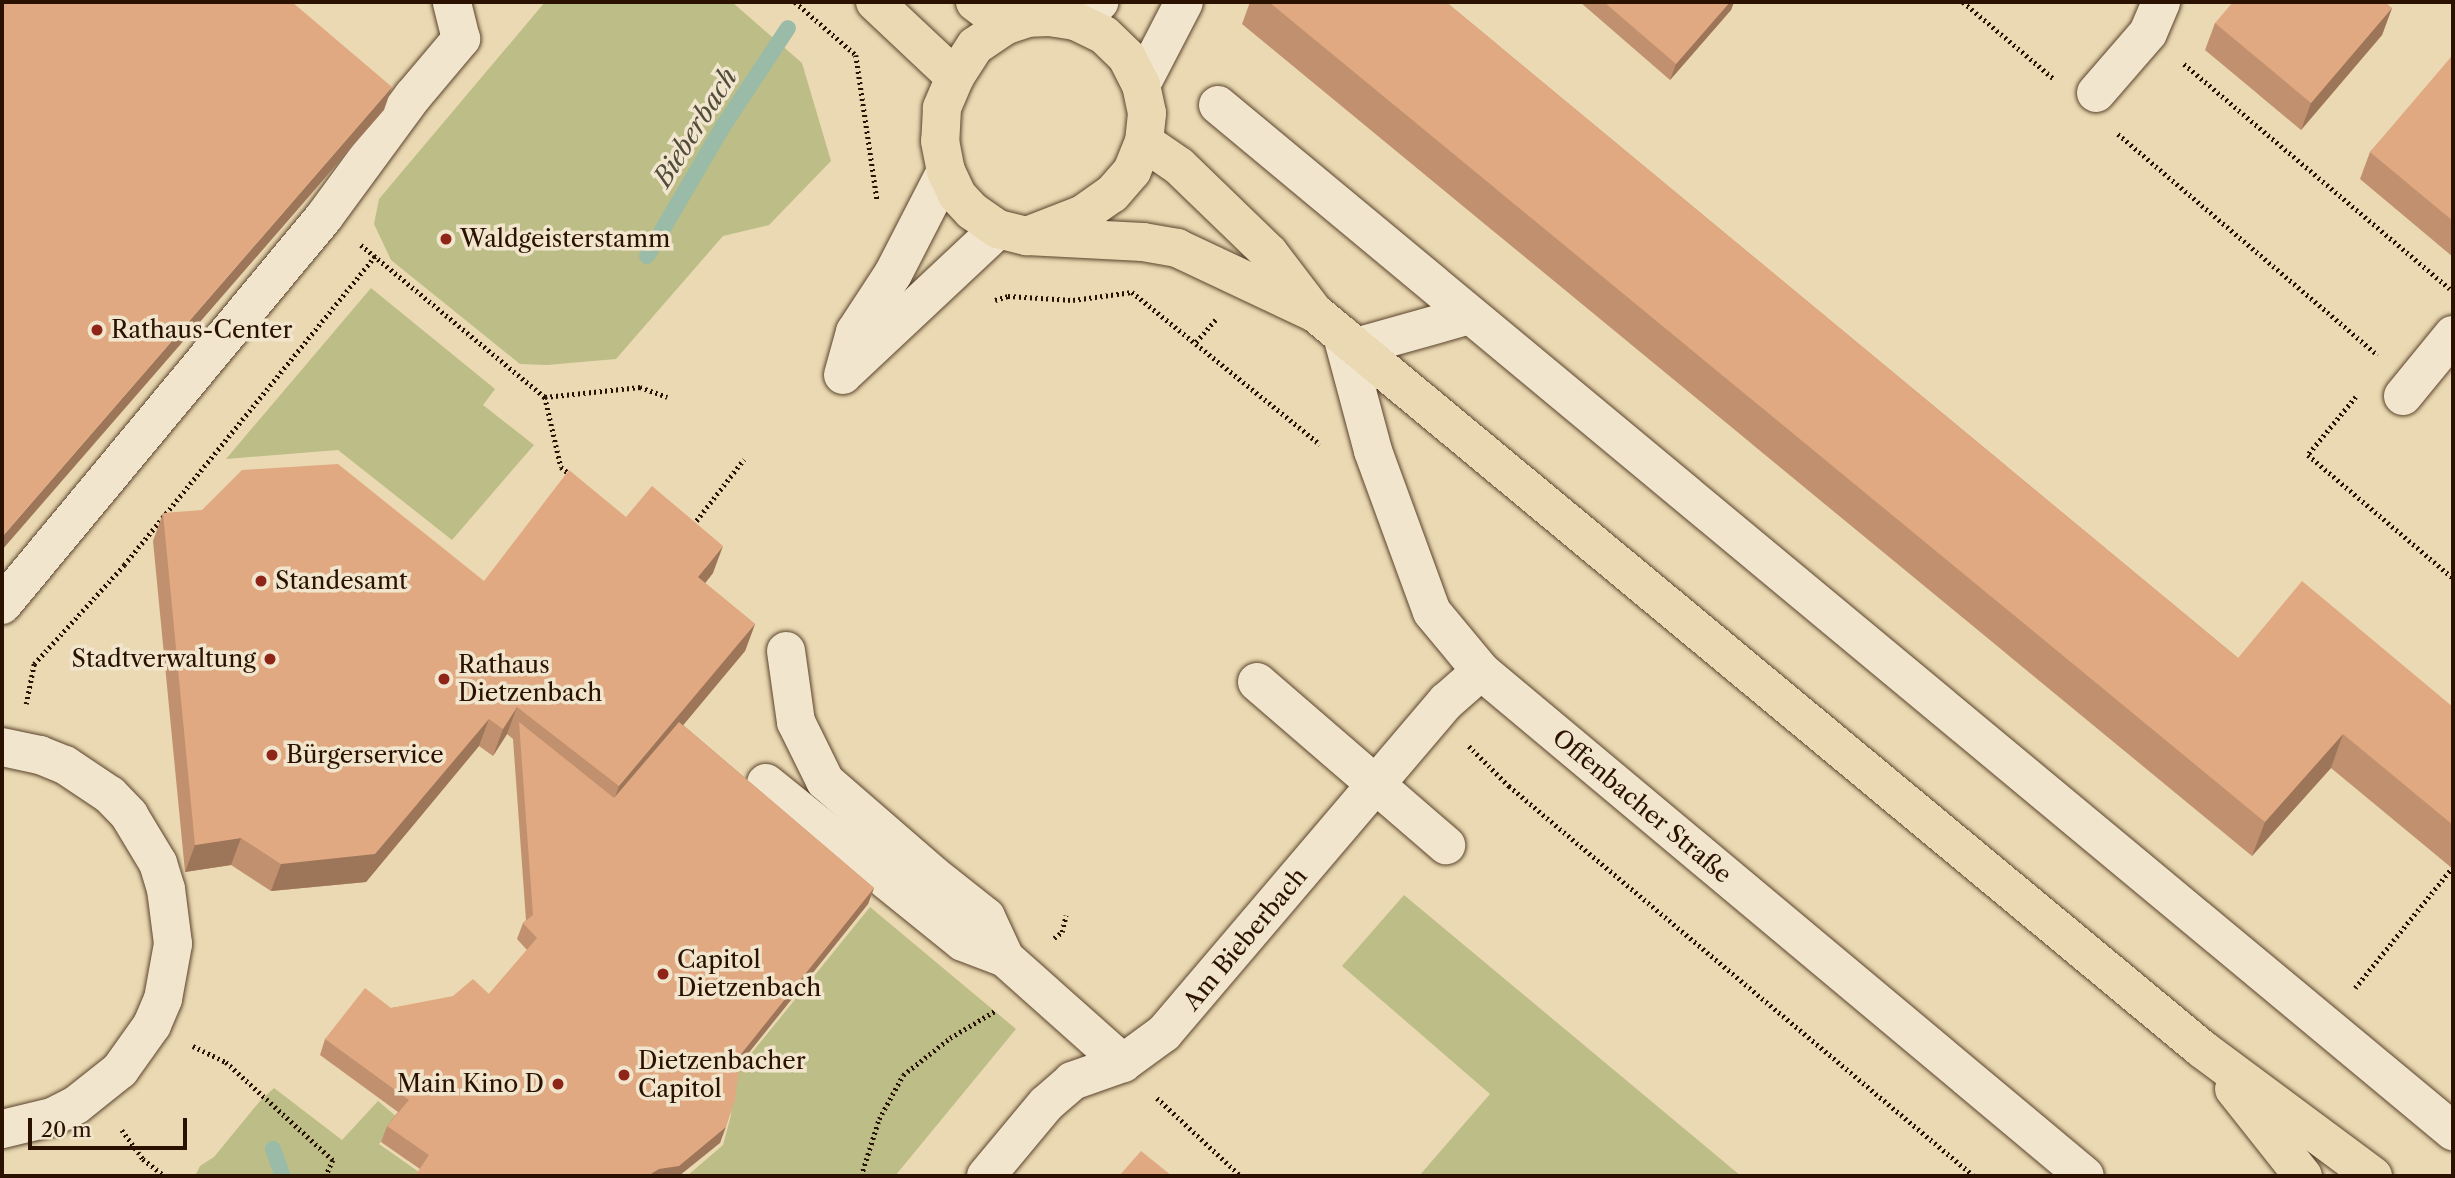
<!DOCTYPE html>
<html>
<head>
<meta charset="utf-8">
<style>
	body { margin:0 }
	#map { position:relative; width:2455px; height:1178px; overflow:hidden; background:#ead9b2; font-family:"Libre Caslon Text",serif }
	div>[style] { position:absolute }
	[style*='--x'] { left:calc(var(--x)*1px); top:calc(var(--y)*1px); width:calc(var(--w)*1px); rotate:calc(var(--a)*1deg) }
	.green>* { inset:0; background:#bdbd87 }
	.stream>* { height:16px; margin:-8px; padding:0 8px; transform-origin:8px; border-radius:8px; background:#99bba7 }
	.path>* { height:4.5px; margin-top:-2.25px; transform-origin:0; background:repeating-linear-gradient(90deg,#2b1100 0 2px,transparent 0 5.5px) }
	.roads { filter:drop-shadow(0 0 2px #5b432c) drop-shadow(0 0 2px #5b432c) }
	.minor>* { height:38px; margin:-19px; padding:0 19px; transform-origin:19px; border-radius:19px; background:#f1e6cd }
	.major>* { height:38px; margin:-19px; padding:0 19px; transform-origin:19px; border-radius:19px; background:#ead9b2 }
	.wall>* { inset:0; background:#c1916f }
	.shaded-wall>* { inset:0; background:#9d765a }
	.building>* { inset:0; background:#e0a981 }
	.dots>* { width:19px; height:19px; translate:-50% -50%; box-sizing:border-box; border:4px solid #f1e6cd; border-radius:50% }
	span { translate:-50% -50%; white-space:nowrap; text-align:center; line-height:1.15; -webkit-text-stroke:7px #f1e6cd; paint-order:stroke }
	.poi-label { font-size:24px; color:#2b1100 }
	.left { translate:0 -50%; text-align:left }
	.right { translate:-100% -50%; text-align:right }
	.street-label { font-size:24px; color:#2b1100 }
	.water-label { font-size:26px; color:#524c3a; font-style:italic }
	.frame { position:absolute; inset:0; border:4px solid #2b1100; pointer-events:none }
	.scale { position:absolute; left:28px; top:1118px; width:159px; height:32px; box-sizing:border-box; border:4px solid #2b1100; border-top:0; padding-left:9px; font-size:21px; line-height:24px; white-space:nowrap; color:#2b1100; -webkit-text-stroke:5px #f1e6cd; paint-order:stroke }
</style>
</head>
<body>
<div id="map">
	<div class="green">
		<div style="clip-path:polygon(545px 2px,732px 2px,802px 63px,831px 161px,769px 225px,723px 236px,616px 359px,547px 365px,520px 364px,391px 260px,374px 224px,379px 199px)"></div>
		<div style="clip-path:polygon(371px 288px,495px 389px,483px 405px,534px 445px,452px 540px,338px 450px,226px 459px)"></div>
		<div style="clip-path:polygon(1404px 895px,1741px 1176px,1419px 1176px,1490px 1094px,1342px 966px)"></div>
		<div style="clip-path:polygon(870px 907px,1016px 1029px,895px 1176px,687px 1176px,723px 1145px,731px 1115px,733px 1076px)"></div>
		<div style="clip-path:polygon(274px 1088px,342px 1140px,378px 1101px,398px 1118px,379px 1144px,419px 1172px,417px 1176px,195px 1176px,200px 1166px,214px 1157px,260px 1101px)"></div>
	</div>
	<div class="stream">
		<div style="--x:647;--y:256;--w:152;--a:-59.6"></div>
		<div style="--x:724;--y:125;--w:116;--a:-56.6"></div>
		<div style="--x:273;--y:1149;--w:29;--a:70"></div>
	</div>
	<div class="path">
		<div style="--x:795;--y:2;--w:81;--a:41"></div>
		<div style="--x:856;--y:55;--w:146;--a:81.7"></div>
		<div style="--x:1963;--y:2;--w:118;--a:40.2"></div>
		<div style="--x:2184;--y:64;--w:348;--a:40.2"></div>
		<div style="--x:2118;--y:134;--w:341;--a:40.4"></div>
		<div style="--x:361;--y:245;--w:239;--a:39.6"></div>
		<div style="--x:545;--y:397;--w:96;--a:-6"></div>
		<div style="--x:640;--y:387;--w:29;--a:20"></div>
		<div style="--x:995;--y:300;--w:14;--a:-17"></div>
		<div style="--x:1008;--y:296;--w:65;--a:3.5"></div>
		<div style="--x:1073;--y:300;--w:60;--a:-7.7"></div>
		<div style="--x:1132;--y:292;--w:242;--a:39"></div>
		<div style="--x:1196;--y:342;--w:30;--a:-49"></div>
		<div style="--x:545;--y:397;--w:72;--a:77.1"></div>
		<div style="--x:561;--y:467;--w:14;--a:39"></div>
		<div style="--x:2356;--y:397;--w:75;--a:129.6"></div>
		<div style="--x:2308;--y:455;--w:190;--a:40.3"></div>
		<div style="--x:693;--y:525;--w:83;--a:-52.3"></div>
		<div style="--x:26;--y:704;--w:41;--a:-78.7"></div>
		<div style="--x:34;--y:664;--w:134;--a:-47.7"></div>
		<div style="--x:124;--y:565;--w:398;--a:-50.9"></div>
		<div style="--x:1469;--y:746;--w:57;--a:45"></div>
		<div style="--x:1509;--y:786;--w:607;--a:39.99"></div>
		<div style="--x:1054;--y:938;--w:10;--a:-37"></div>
		<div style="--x:1062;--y:932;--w:17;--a:-77"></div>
		<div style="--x:2355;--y:988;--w:154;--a:-51.1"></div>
		<div style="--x:193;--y:1046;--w:37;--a:26"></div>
		<div style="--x:226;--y:1062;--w:145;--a:42.5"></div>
		<div style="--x:333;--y:1160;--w:17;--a:114"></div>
		<div style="--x:1157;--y:1098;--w:115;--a:42.9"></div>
		<div style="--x:122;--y:1130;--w:36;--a:54"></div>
		<div style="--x:143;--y:1159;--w:28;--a:38"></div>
		<div style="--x:861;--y:1176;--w:60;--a:-72.5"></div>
		<div style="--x:879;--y:1119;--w:50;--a:-61.4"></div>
		<div style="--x:903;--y:1075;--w:60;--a:-38.2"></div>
		<div style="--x:950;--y:1038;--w:52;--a:-31"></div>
	</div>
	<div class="roads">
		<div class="minor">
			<div style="--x:1075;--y:21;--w:31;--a:-38"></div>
			<div style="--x:1141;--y:85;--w:93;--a:-62.6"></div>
			<div style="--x:2096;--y:93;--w:79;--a:-49.1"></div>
			<div style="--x:2148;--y:33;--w:34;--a:-67"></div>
			<div style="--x:1218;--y:105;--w:1606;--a:39.72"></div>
			<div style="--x:1342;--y:335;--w:120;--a:75"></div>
			<div style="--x:1373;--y:451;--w:171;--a:69.9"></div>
			<div style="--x:1432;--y:612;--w:77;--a:50.3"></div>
			<div style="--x:1481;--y:671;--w:787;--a:39.9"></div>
			<div style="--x:1356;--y:347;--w:118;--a:-15.7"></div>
			<div style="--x:847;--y:371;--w:207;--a:-43.2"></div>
			<div style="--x:843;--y:375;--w:45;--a:-74.4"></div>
			<div style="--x:855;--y:332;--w:69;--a:-56.8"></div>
			<div style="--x:893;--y:274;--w:116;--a:-62.8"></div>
			<div style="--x:2403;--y:396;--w:79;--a:-50.7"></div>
			<div style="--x:2;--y:605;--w:504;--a:-50.31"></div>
			<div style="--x:324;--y:217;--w:150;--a:-53.7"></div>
			<div style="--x:413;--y:96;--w:75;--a:-49.9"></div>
			<div style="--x:461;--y:39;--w:38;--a:-104"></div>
			<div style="--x:786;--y:651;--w:72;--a:82"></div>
			<div style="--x:796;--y:722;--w:66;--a:63.8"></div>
			<div style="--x:825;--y:781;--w:142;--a:41"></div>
			<div style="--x:932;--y:874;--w:69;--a:38.5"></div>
			<div style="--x:986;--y:917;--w:45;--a:65.1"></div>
			<div style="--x:1005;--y:958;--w:158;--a:41.7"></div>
			<div style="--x:1257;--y:682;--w:250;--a:40.8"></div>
			<div style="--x:2;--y:747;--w:39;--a:12"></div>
			<div style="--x:40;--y:755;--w:27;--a:22"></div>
			<div style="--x:65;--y:765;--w:54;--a:33.7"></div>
			<div style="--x:110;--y:795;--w:28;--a:46"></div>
			<div style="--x:129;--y:815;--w:56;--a:58.9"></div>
			<div style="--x:158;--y:863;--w:27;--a:73"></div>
			<div style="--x:166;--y:889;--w:55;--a:82.7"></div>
			<div style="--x:173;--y:944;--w:56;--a:100.3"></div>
			<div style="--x:163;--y:999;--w:28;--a:113"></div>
			<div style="--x:152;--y:1025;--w:55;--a:125.4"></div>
			<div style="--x:120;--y:1070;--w:56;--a:141.5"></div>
			<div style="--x:76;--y:1105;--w:27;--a:153"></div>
			<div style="--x:52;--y:1117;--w:51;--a:166.5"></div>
			<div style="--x:766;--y:783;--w:253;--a:38.9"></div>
			<div style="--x:963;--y:942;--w:45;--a:20.9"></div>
			<div style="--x:986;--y:1176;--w:94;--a:-50.2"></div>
			<div style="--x:1046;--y:1104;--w:35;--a:-41"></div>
			<div style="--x:1072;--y:1081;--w:54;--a:-19.4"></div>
			<div style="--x:1123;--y:1063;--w:51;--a:-36.2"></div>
			<div style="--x:1164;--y:1033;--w:436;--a:-49.6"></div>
			<div style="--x:1447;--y:701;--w:45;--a:-41.4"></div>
		</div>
		<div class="major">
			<div style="--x:875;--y:2;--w:110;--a:43.2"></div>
			<div style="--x:975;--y:2;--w:39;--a:37"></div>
			<div style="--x:1144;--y:142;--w:42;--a:34.4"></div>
			<div style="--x:1179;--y:166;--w:125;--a:44"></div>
			<div style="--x:1269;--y:253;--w:74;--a:52.7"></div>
			<div style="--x:1314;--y:312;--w:1154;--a:39.69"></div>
			<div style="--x:2202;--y:1049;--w:213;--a:36.6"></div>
			<div style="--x:1027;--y:236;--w:60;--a:-21.4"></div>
			<div style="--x:1083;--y:214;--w:35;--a:-35"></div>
			<div style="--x:1112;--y:194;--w:30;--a:-49"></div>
			<div style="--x:1132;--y:171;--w:31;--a:-68"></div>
			<div style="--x:1144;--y:142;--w:29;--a:-84"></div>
			<div style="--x:1147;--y:113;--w:29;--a:-102"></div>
			<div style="--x:1141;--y:85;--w:31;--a:-117"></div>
			<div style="--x:1127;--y:57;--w:32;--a:-136"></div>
			<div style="--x:1104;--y:35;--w:32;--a:-154"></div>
			<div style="--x:1075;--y:21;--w:24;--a:-171"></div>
			<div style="--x:1051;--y:17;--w:23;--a:178"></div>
			<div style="--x:1028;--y:18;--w:23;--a:162"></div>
			<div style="--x:1006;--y:25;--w:37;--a:146"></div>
			<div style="--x:975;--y:46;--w:37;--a:123"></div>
			<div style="--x:955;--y:77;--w:34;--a:113"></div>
			<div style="--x:942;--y:108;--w:33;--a:93"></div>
			<div style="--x:940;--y:141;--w:31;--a:79"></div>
			<div style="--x:946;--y:171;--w:26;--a:65"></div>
			<div style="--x:957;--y:195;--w:22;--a:47"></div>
			<div style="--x:972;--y:211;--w:32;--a:35"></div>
			<div style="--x:998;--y:229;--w:30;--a:14"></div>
			<div style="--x:1027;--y:236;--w:116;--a:3"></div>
			<div style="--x:1143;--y:242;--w:35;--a:10"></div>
			<div style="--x:1177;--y:248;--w:150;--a:25.2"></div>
			<div style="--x:2234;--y:1089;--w:111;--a:51.6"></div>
		</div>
	</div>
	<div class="wall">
		<div style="clip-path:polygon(1250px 2px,1446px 2px,2238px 658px,2453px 707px,2453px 869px,2331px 768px,2252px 856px,1242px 24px)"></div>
		<div style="clip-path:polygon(1580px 2px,1734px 2px,1731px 10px,1670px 80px)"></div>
		<div style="clip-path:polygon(2392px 8px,2382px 35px,2301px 130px,2205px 50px,2215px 23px)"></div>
		<div style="clip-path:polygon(2453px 59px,2453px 257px,2360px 179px,2370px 152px)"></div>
		<div style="clip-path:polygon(163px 513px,484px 581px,626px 517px,713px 573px,705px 583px,755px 624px,745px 651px,683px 725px,874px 888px,868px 904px,739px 1064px,720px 1143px,420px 1169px,381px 1142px,387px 1126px,398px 1112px,320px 1055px,325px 1039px,391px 1008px,489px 994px,527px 950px,517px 939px,523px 923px,526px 920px,513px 739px,507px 734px,493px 756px,479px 746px,366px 882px,271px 891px,231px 865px,185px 872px,153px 541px)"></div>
	</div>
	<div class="shaded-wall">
		<div style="clip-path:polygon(1730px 2px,1734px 2px,1731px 10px,1670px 80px,1676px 64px)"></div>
		<div style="clip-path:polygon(2392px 8px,2382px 35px,2301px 130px,2311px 103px)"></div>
		<div style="clip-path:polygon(392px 87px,384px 110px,2px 550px,2px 537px)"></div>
		<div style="clip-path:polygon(723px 546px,713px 573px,688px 605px,698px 577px)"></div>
		<div style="clip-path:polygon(755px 624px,745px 651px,609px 814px,619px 786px)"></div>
		<div style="clip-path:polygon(517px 707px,507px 734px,493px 756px,503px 729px)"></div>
		<div style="clip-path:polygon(489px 719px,479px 746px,366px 882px,271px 891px,281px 864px)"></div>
		<div style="clip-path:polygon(2343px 734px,2331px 768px,2252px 856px,2265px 822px)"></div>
		<div style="clip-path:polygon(241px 838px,231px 865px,185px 872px,195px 845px)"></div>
		<div style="clip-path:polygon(874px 888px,868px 904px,735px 1070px,741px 1054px)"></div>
		<div style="clip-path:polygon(726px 1127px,720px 1143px,679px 1176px,647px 1176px)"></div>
	</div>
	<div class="building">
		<div style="clip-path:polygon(2px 2px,292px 2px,392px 87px,2px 537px)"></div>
		<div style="clip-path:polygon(1269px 2px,1446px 2px,2238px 658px,2302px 581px,2453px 707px,2453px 825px,2343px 734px,2265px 822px)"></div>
		<div style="clip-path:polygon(1604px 2px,1730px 2px,1676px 64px)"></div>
		<div style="clip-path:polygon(2233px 2px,2385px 2px,2392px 8px,2311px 103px,2215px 23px)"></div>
		<div style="clip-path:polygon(2451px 57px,2453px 59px,2453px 221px,2370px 152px)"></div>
		<div style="clip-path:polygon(338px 464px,484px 581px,569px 470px,626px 517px,652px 486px,723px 546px,698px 577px,755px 624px,619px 786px,517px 707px,503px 729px,489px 719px,375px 854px,281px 864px,241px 838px,195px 845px,163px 513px,202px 510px,242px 470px)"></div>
		<div style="clip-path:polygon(519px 722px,614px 798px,679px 722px,874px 888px,741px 1054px,735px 1100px,726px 1127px,679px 1166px,659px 1169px,647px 1176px,415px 1176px,429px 1155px,387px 1126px,409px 1100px,325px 1039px,365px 988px,391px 1008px,453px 996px,473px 979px,489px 994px,537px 938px,523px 923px,533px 915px)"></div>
		<div style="clip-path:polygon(1141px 1151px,1172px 1176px,1119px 1176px)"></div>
	</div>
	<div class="dots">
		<div style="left:446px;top:239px;background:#8f2418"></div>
		<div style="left:97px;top:330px;background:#8f2418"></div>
		<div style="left:261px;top:581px;background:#8f2418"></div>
		<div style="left:270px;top:659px;background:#8f2418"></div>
		<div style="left:444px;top:679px;background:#8f2418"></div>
		<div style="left:272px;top:755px;background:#8f2418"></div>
		<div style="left:663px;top:974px;background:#8f2418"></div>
		<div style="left:624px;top:1075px;background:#8f2418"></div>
		<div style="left:558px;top:1084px;background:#8f2418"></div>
	</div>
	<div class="poi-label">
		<span class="left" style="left:460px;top:239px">Waldgeisterstamm</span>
		<span class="left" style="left:111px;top:330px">Rathaus-Center</span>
		<span class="left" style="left:275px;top:581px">Standesamt</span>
		<span class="right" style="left:256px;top:659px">Stadtverwaltung</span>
		<span class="left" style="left:458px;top:679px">Rathaus<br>Dietzenbach</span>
		<span class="left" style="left:286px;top:755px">Bürgerservice</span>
		<span class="left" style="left:677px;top:974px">Capitol<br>Dietzenbach</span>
		<span class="left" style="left:638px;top:1075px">Dietzenbacher<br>Capitol</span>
		<span class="right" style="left:544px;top:1084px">Main Kino D</span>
	</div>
	<div class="street-label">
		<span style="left:1642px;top:806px;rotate:40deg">Offenbacher Straße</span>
		<span style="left:1245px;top:939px;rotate:-50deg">Am Bieberbach</span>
	</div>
	<div class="water-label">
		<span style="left:696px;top:128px;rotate:-58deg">Bieberbach</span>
	</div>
	<div class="frame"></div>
	<div class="scale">20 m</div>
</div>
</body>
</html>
